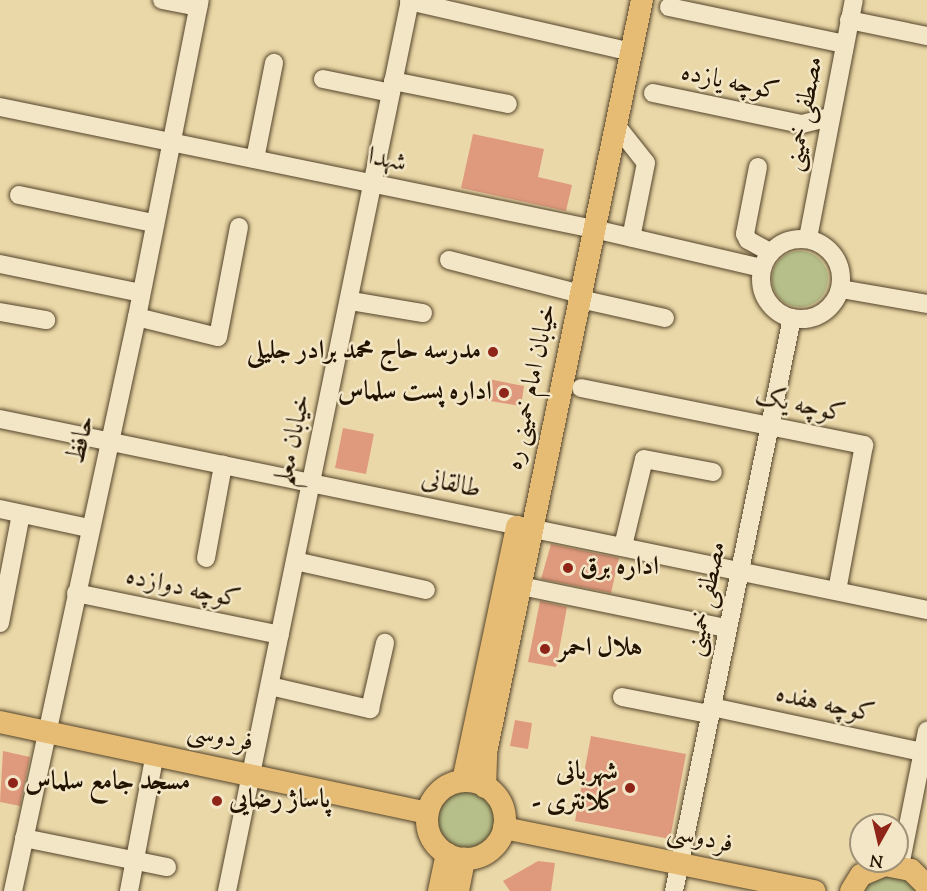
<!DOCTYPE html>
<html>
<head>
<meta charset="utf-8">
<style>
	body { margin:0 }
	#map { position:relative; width:927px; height:891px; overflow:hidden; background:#ebd8a8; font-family:"Sorts Mill Goudy",Amiri,serif }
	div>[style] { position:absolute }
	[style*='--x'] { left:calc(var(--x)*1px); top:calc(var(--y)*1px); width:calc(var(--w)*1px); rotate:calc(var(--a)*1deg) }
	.green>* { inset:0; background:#b6bf89 }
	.round { border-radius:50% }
	.building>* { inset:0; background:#df9a7d }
	.roads { filter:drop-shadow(0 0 2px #54442a) drop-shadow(0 0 2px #54442a) }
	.minor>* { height:18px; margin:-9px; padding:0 9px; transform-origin:9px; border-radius:9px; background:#f2e6c6 }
	.minor>.ring { margin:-9px; padding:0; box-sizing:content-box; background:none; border:18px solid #f2e6c6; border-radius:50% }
	.major>* { height:22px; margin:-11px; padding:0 11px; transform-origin:11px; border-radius:11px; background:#e6bc74 }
	.major>.ring { margin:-11px; padding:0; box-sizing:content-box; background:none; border:22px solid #e6bc74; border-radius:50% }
	.dots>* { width:16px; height:16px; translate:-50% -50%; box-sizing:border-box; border:3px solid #f2e6c6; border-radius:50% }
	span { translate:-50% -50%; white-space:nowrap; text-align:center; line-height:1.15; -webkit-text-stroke:5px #f2e6c6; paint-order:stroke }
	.street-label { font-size:26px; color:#221300 }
	.poi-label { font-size:26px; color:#221300; font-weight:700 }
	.right { translate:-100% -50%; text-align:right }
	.left { translate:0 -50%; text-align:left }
	.north { position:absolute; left:849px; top:813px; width:60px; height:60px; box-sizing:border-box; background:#f2e6c6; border:2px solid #9f9277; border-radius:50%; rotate:188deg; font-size:16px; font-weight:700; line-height:24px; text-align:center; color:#221300 }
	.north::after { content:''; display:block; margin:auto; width:21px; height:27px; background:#8f2418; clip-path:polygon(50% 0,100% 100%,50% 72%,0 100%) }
</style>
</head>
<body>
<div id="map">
	<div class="green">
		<div class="round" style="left:772px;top:251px;width:56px;height:56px"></div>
		<div class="round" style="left:432px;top:787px;width:66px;height:66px"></div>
		<div style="clip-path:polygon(890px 875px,909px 882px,917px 891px,863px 891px,871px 882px)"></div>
	</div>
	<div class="building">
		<div style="clip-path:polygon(473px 134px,544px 149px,538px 177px,572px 185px,566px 211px,461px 188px)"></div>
		<div style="clip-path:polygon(488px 379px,524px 386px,521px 406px,484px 400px)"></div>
		<div style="clip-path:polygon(343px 428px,374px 434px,366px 474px,335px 468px)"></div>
		<div style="clip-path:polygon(551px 544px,619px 558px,611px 593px,541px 579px)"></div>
		<div style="clip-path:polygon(540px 601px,567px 607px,556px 667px,528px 662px)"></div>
		<div style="clip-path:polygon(515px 720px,532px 723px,528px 749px,510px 746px)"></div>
		<div style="clip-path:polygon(591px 736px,686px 754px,670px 839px,575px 821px)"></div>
		<div style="clip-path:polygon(3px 751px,30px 757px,20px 806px,0 802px)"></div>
		<div style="clip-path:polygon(538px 861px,555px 863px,551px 891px,510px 891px,503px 881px)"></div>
	</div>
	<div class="roads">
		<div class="minor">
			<div style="--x:162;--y:0;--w:37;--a:11"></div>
			<div style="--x:409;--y:1;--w:215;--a:12.9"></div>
			<div style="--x:669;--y:7;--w:180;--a:11.9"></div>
			<div style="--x:849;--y:20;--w:80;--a:11.6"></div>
			<div style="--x:323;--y:79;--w:69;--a:11.6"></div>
			<div style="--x:393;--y:81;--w:117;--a:11.3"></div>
			<div style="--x:653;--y:93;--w:152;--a:11.8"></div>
			<div style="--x:802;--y:124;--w:30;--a:-14"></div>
			<div style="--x:0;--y:107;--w:606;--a:11.61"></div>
			<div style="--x:594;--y:229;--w:172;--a:13.1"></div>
			<div style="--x:616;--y:125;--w:48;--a:51.7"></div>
			<div style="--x:646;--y:163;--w:76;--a:101.3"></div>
			<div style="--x:255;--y:159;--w:98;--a:-78.8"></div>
			<div style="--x:758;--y:167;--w:68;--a:101"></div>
			<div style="--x:745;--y:234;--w:7;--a:63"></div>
			<div style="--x:748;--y:240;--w:25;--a:29"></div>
			<div style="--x:19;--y:195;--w:137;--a:11.8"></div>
			<div style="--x:808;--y:238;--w:242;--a:-79.1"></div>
			<div class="ring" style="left:761px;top:239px;width:62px;height:62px"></div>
			<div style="--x:449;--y:260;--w:124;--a:14.5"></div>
			<div style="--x:0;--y:264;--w:144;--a:11.6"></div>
			<div style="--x:841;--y:289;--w:87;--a:9.9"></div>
			<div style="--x:580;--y:299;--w:87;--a:12.6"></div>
			<div style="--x:351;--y:301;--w:73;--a:9.5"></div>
			<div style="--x:0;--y:312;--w:47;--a:9.9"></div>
			<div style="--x:137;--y:317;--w:83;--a:13.9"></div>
			<div style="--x:218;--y:337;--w:112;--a:-79.2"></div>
			<div style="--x:581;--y:388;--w:289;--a:11.4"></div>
			<div style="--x:864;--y:445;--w:148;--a:100.5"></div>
			<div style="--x:0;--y:419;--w:946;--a:11.64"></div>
			<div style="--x:0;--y:509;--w:91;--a:12.1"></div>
			<div style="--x:623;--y:546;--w:89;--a:-76.4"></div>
			<div style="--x:644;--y:459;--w:70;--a:10.7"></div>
			<div style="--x:206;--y:558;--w:95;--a:-79.6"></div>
			<div style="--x:295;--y:561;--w:134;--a:12.5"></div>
			<div style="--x:521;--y:586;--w:209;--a:11.6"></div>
			<div style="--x:76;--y:593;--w:208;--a:11.6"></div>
			<div style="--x:0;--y:623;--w:111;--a:-79.1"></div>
			<div style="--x:270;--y:686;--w:103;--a:13"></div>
			<div style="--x:370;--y:709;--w:68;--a:-77.2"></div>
			<div style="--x:622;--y:697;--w:89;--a:11.1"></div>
			<div style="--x:712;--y:707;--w:220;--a:12.1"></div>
			<div style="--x:24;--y:838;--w:146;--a:11.5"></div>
			<div style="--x:900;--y:866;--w:138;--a:-78.7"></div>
			<div style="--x:13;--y:891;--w:587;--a:-77.81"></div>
			<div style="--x:137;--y:317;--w:323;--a:-78.8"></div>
			<div style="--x:129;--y:891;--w:139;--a:-79.3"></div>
			<div style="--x:227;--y:891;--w:910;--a:-78.39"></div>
			<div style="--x:674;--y:891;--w:585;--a:-78.36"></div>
		</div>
		<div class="major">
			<div style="--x:0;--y:722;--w:437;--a:12"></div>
			<div style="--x:463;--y:781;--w:260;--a:-78"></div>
			<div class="ring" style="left:427px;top:781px;width:56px;height:56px"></div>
			<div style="--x:485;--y:787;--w:35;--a:-88"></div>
			<div style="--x:486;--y:752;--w:768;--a:-78.28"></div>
			<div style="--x:504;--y:828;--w:317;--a:11.5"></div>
			<div style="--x:439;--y:891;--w:38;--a:-78"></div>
			<div style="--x:458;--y:891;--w:33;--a:-79"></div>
			<div style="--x:851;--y:891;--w:19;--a:-58"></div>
			<div style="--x:861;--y:875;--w:26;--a:-23"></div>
			<div style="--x:885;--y:865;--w:26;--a:11"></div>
			<div style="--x:911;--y:870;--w:23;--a:45"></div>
		</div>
	</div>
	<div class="dots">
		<div style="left:493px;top:352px;background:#8f2418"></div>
		<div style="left:504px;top:393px;background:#8f2418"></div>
		<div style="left:568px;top:568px;background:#8f2418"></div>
		<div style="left:545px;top:649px;background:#8f2418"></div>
		<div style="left:13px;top:783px;background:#8f2418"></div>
		<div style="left:630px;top:788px;background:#8f2418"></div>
		<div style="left:217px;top:801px;background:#8f2418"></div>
	</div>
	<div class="street-label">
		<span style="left:730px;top:83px;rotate:12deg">کوچه یازده</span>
		<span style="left:805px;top:114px;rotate:-79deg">مصطفی خمینی</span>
		<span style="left:387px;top:161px;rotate:12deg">شهدا</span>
		<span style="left:532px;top:387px;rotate:-78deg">خیابان امام خمینی ره</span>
		<span style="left:800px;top:406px;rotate:12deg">کوچه یک</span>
		<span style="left:82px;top:440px;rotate:-77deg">حافظ</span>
		<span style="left:294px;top:440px;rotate:-78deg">خیابان معلم</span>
		<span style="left:451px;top:485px;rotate:12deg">طالقانی</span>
		<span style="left:183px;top:589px;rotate:12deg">کوچه دوازده</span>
		<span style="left:707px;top:599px;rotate:-78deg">مصطفی خمینی</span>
		<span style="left:825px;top:705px;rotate:12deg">کوچه هفده</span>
		<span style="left:220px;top:738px;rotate:11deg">فردوسی</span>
		<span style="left:700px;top:839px;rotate:12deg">فردوسی</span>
	</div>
	<div class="poi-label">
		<span class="right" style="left:481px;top:352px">مدرسه حاج محمد برادر جلیلی</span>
		<span class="right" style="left:492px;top:393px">اداره پست سلماس</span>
		<span class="left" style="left:580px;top:568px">اداره برق</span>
		<span class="left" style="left:558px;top:649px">هلال احمر</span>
		<span class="right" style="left:618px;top:788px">شهربانی<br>- کلانتری</span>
		<span class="left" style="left:25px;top:783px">مسجد جامع سلماس</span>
		<span class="left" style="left:229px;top:801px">پاساژ رضایی</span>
	</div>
	<div class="north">N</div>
</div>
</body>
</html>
